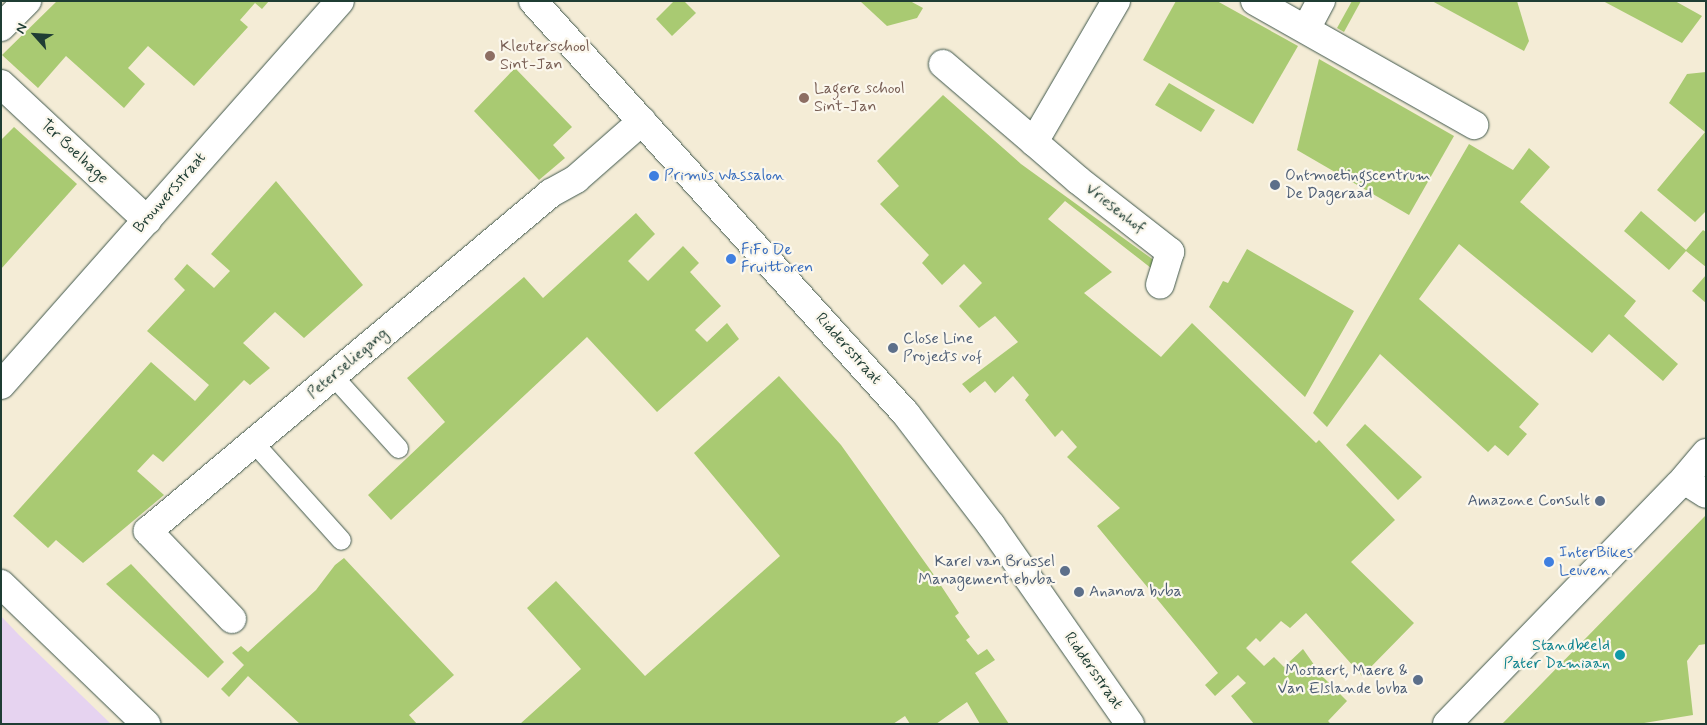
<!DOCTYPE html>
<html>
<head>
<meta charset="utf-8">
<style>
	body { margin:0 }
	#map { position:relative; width:1707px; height:725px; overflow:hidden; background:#f4ecd6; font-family:Mynerve,sans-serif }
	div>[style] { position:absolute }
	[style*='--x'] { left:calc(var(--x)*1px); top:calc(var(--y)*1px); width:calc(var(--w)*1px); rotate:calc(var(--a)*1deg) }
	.built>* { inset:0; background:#e6d3f0 }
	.green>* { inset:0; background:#a9ca72 }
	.roads { filter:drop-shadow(0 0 1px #3f574c) drop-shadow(0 0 1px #3f574c) }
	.service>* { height:19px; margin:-9.5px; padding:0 9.5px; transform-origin:9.5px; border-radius:9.5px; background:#fff }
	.minor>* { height:28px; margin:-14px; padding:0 14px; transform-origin:14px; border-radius:14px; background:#fff }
	.tertiary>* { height:28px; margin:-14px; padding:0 14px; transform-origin:14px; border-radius:14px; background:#fff }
	.dots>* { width:14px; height:14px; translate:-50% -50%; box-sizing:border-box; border:2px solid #fbf7ec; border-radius:50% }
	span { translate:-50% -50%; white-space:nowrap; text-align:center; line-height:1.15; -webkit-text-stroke:4.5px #fbf7ec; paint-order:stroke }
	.education-label { font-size:16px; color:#785e54 }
	.left { translate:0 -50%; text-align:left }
	.street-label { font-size:16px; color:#1f3d34 }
	.shop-label { font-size:16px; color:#366cbe }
	.service-label { font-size:16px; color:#4e5e75 }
	.right { translate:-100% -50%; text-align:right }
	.culture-label { font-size:16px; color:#0d838f }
	.frame { position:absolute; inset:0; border:2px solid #1f3d34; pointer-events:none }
	.north { position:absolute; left:10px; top:10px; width:50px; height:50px; -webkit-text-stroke:4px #fbf7ec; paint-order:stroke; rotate:296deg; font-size:14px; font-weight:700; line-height:20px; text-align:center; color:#1f3d34 }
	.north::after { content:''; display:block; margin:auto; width:18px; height:22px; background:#1f3d34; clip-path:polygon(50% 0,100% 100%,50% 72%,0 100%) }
</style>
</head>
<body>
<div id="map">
	<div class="built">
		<div style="clip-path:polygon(1px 616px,19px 635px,111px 724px,1px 724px)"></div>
	</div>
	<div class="green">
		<div style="clip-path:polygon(57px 1px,269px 1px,262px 9px,255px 3px,240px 20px,248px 27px,194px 86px,148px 46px,128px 68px,145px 84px,124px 108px,66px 56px,38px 88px,2px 55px)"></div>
		<div style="clip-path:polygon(674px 1px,684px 1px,696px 13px,672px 36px,656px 19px)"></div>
		<div style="clip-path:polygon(860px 1px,910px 1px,923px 8px,917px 18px,887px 26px)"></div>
		<div style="clip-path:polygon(1176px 1px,1217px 1px,1298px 46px,1253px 124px,1143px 60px)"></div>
		<div style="clip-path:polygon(1352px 1px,1361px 1px,1344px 32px,1337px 28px)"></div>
		<div style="clip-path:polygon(1432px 1px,1517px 1px,1529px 41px,1524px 51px)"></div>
		<div style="clip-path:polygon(1603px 1px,1675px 1px,1702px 16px,1682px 43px)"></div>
		<div style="clip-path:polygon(1319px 59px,1454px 136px,1409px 215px,1297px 150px)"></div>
		<div style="clip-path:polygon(515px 68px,572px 127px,553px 145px,565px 158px,539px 180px,474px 111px)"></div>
		<div style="clip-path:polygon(1706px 72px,1706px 211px,1695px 222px,1657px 190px,1705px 132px,1669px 103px,1687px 74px)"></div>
		<div style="clip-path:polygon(1169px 83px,1215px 110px,1201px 132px,1155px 105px)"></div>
		<div style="clip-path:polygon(943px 95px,1021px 164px,1155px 261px,1151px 268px,1065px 201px,1048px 219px,1112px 272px,1084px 293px,1161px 357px,1192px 323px,1316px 443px,1319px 440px,1395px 520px,1351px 562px,1414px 623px,1362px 676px,1306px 613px,1290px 628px,1281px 621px,1260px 642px,1256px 638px,1246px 648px,1264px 666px,1274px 657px,1284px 667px,1303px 649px,1322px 676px,1347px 701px,1328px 721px,1331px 724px,1254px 724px,1231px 696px,1246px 683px,1238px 675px,1215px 696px,1205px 685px,1218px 673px,1097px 526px,1120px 508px,1067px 457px,1077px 447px,1062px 430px,1055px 437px,1025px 400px,1029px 395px,1013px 376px,995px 393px,985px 381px,970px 393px,962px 384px,1018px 342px,995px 316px,979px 328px,959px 306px,982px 283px,964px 264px,942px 285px,922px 263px,929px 255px,880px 204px,899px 186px,877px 161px)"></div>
		<div style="clip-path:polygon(14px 127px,77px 184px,1px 269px,1px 140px)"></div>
		<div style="clip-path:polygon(1469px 144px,1513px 170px,1529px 148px,1550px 167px,1520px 202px,1636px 301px,1624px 316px,1678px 364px,1663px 381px,1609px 334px,1592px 353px,1459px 244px,1419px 299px,1539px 404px,1519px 427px,1527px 434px,1508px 456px,1495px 445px,1488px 452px,1380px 354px,1327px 427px,1313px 413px)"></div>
		<div style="clip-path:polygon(276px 181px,363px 285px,304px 338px,275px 312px,243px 343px,270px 368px,250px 385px,244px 380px,163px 462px,153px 454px,137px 471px,164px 495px,83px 563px,56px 540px,48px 548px,13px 516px,151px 362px,195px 401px,209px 385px,147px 331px,185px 290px,174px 279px,187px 264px,214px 288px,230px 271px,211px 254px)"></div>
		<div style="clip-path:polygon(1641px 211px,1686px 250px,1703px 230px,1706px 232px,1706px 267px,1686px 251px,1669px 270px,1624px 231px)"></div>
		<div style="clip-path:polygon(636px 213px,655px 234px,628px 261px,648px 281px,683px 246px,699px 263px,690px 272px,721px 306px,695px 330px,707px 342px,727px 323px,739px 339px,657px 412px,587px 337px,391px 520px,368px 495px,445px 422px,407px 378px,524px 277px,543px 298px)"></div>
		<div style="clip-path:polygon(1247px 249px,1354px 311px,1305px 397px,1209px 307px,1223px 281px,1228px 283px)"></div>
		<div style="clip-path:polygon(1706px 275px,1706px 303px,1692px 291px)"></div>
		<div style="clip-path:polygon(779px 376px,841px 445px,934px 575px,959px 613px,955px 616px,970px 637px,966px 640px,978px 655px,987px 649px,995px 660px,975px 673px,1009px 724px,980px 724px,967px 702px,936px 724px,910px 724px,905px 716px,893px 724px,520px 724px,581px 669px,527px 608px,556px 581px,645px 676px,780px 556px,694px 453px)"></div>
		<div style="clip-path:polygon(1365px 424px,1422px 477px,1398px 500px,1346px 445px)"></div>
		<div style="clip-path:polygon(1705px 516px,1706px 644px,1699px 645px,1687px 661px,1693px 715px,1638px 724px,1502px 724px)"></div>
		<div style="clip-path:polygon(344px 558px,454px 675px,409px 715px,417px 724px,300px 724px,248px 676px,229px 697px,221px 689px,244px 665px,232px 653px,241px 646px,248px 652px,316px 590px,335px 565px)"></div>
		<div style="clip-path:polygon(131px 564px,224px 662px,208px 678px,106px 584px)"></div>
	</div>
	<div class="roads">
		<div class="service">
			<div style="--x:333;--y:376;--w:97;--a:47.9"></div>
			<div style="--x:254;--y:443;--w:130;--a:48.1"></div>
		</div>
		<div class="minor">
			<div style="--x:533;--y:1;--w:557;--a:47.91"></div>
			<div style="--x:906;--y:414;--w:140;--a:52.6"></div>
			<div style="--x:991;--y:525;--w:243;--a:55.1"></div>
			<div style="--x:1116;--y:1;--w:163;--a:120.2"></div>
			<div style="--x:1034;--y:142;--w:58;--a:40.8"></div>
			<div style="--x:1078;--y:180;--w:117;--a:38"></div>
			<div style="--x:1170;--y:252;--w:34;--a:107"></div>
			<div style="--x:1255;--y:1;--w:252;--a:29.5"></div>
			<div style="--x:1;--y:27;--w:37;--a:-45"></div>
			<div style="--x:1306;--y:29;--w:32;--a:-62"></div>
			<div style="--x:943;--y:64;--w:120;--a:40.6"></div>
			<div style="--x:1;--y:84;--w:200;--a:43"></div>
			<div style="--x:1;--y:385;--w:512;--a:-48.56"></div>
			<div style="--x:1684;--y:480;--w:26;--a:32"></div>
			<div style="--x:1;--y:584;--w:202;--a:44"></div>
			<div style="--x:232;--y:619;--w:122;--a:-133.7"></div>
			<div style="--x:148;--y:531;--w:526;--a:-39.99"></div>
			<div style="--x:551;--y:193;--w:29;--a:-29"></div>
			<div style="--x:576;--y:179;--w:88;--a:-41.3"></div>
		</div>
		<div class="tertiary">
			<div style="--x:1447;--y:724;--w:333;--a:-45.9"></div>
			<div style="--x:1679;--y:485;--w:42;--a:-49.8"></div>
		</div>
	</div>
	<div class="dots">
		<div style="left:490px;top:56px;background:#8d6e63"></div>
		<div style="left:804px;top:98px;background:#8d6e63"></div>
		<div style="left:654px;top:176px;background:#3f7fe0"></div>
		<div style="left:1275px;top:185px;background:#5c6f8a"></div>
		<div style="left:731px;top:259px;background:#3f7fe0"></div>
		<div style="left:893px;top:348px;background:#5c6f8a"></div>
		<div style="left:1600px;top:501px;background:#5c6f8a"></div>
		<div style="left:1549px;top:562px;background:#3f7fe0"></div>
		<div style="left:1065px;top:571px;background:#5c6f8a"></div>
		<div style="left:1079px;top:592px;background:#5c6f8a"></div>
		<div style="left:1620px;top:655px;background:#0f9aa8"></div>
		<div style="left:1418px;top:680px;background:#5c6f8a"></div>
	</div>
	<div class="education-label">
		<span class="left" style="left:500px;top:56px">Kleuterschool<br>Sint-Jan</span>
		<span class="left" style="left:814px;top:98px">Lagere school<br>Sint-Jan</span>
	</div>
	<div class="street-label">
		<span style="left:74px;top:152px;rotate:43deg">Ter Boelhage</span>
		<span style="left:170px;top:193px;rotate:-49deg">Brouwersstraat</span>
		<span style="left:1115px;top:209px;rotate:38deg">Vriesenhof</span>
		<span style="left:848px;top:349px;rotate:48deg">Riddersstraat</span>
		<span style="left:348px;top:364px;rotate:-40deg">Peterseliegang</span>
		<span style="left:1093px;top:671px;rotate:55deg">Riddersstraat</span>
	</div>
	<div class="shop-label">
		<span class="left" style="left:664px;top:176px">Primus Wassalon</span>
		<span class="left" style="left:741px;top:259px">FiFo De<br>Fruittoren</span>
		<span class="left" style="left:1559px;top:562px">InterBikes<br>Leuven</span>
	</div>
	<div class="service-label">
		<span class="left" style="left:1285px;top:185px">Ontmoetingscentrum<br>De Dageraad</span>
		<span class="left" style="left:903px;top:348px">Close Line<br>Projects vof</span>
		<span class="right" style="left:1590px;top:501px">Amazone Consult</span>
		<span class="right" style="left:1055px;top:571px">Karel van Brussel<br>Management ebvba</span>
		<span class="left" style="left:1089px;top:592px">Ananova bvba</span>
		<span class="right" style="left:1408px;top:680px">Mostaert, Maere &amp;<br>Van Elslande bvba</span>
	</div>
	<div class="culture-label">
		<span class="right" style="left:1610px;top:655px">Standbeeld<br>Pater Damiaan</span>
	</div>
	<div class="frame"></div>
	<div class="north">N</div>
</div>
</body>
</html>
